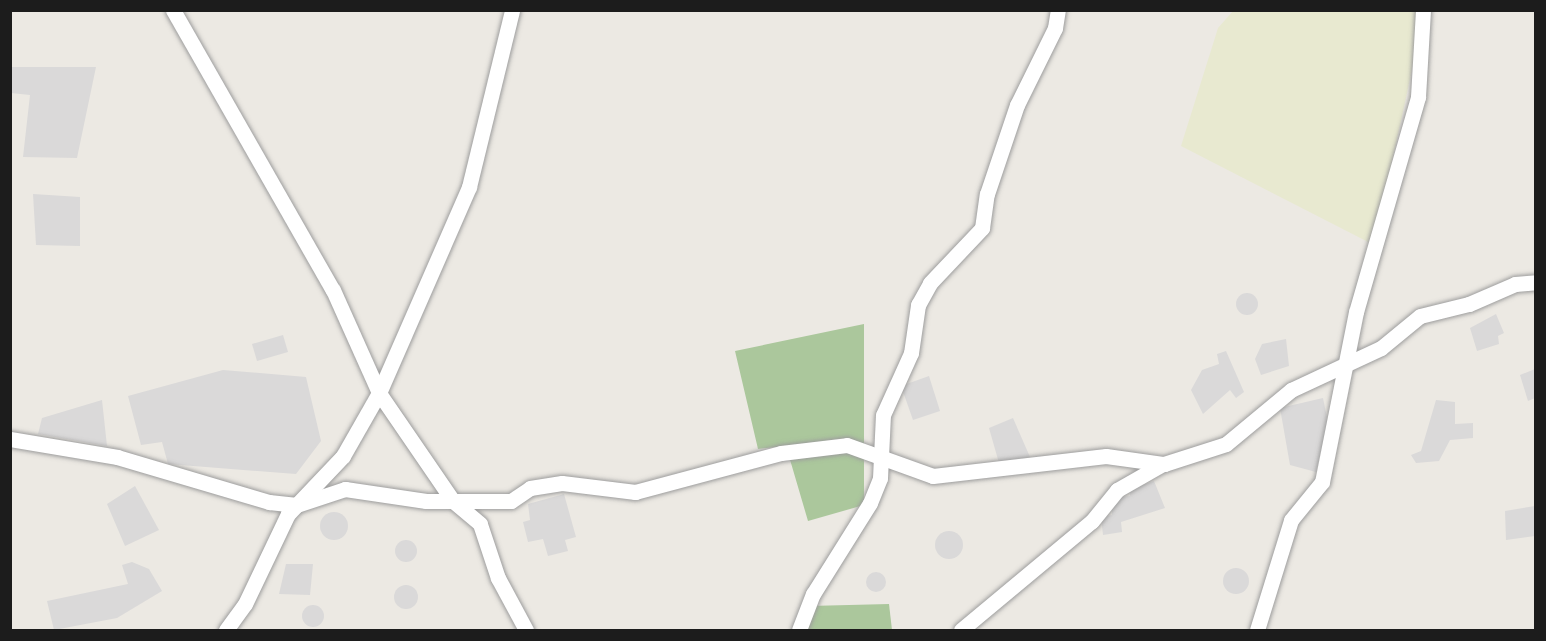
<!DOCTYPE html>
<html>
<head>
<meta charset="utf-8">
<style>
	body { margin:0 }
	#map { position:relative; width:1546px; height:641px; overflow:hidden; background:#ece9e3; font-family:"PT Sans Narrow",sans-serif }
	div>[style] { position:absolute }
	[style*='--x'] { left:calc(var(--x)*1px); top:calc(var(--y)*1px); width:calc(var(--w)*1px); rotate:calc(var(--a)*1deg) }
	.residential>* { inset:0; background:#dad9d9 }
	.round { border-radius:50% }
	.farmland>* { inset:0; background:#e8e9d0 }
	.forest>* { inset:0; background:#abc79c }
	.roads { filter:drop-shadow(0 0 2px #9d9d9d) drop-shadow(0 0 2px #9d9d9d) }
	.minor>* { height:15px; margin:-7.5px; padding:0 7.5px; transform-origin:7.5px; border-radius:7.5px; background:#fff }
	span { translate:-50% -50%; white-space:nowrap; text-align:center; line-height:1.15; -webkit-text-stroke:5px #fff; paint-order:stroke }
	.frame { position:absolute; inset:0; border:12px solid #1c1c1c; pointer-events:none }
</style>
</head>
<body>
<div id="map">
	<div class="residential">
		<div style="clip-path:polygon(11px 67px,96px 67px,77px 158px,23px 157px,30px 95px,11px 93px)"></div>
		<div style="clip-path:polygon(33px 194px,80px 197px,80px 246px,36px 245px)"></div>
		<div class="round" style="left:1236px;top:293px;width:22px;height:22px"></div>
		<div style="clip-path:polygon(1496px 314px,1504px 333px,1498px 336px,1499px 344px,1477px 351px,1470px 328px)"></div>
		<div style="clip-path:polygon(283px 335px,288px 352px,257px 361px,252px 344px)"></div>
		<div style="clip-path:polygon(1286px 339px,1289px 366px,1261px 375px,1255px 359px,1262px 344px)"></div>
		<div style="clip-path:polygon(1226px 351px,1244px 392px,1236px 398px,1230px 390px,1203px 414px,1191px 390px,1202px 370px,1219px 364px,1217px 354px)"></div>
		<div style="clip-path:polygon(1535px 369px,1535px 398px,1528px 401px,1520px 375px)"></div>
		<div style="clip-path:polygon(223px 370px,306px 377px,321px 441px,296px 474px,168px 464px,162px 442px,141px 445px,128px 396px)"></div>
		<div style="clip-path:polygon(929px 376px,940px 411px,913px 420px,901px 386px)"></div>
		<div style="clip-path:polygon(1323px 398px,1328px 422px,1316px 472px,1290px 465px,1280px 408px)"></div>
		<div style="clip-path:polygon(102px 400px,107px 446px,38px 434px,42px 418px)"></div>
		<div style="clip-path:polygon(1436px 400px,1455px 402px,1455px 424px,1473px 423px,1473px 438px,1450px 440px,1439px 461px,1416px 463px,1411px 455px,1421px 451px)"></div>
		<div style="clip-path:polygon(1013px 418px,1030px 457px,999px 463px,989px 428px)"></div>
		<div style="clip-path:polygon(1154px 481px,1165px 508px,1121px 522px,1122px 532px,1103px 535px,1101px 517px,1112px 515px,1112px 498px,1130px 496px,1130px 490px)"></div>
		<div style="clip-path:polygon(135px 486px,159px 530px,125px 546px,107px 504px)"></div>
		<div style="clip-path:polygon(564px 494px,576px 537px,565px 540px,568px 551px,548px 556px,543px 539px,528px 542px,523px 522px,530px 520px,528px 504px)"></div>
		<div style="clip-path:polygon(1535px 506px,1535px 536px,1506px 540px,1505px 511px)"></div>
		<div class="round" style="left:320px;top:512px;width:28px;height:28px"></div>
		<div class="round" style="left:935px;top:531px;width:28px;height:28px"></div>
		<div class="round" style="left:395px;top:540px;width:22px;height:22px"></div>
		<div style="clip-path:polygon(132px 562px,149px 569px,162px 591px,117px 618px,54px 630px,47px 601px,128px 584px,122px 565px)"></div>
		<div style="clip-path:polygon(286px 564px,313px 564px,310px 595px,279px 594px)"></div>
		<div class="round" style="left:1223px;top:568px;width:26px;height:26px"></div>
		<div class="round" style="left:866px;top:572px;width:20px;height:20px"></div>
		<div class="round" style="left:394px;top:585px;width:24px;height:24px"></div>
		<div class="round" style="left:302px;top:605px;width:22px;height:22px"></div>
	</div>
	<div class="farmland">
		<div style="clip-path:polygon(1233px 11px,1416px 11px,1420px 33px,1374px 245px,1181px 146px,1218px 28px)"></div>
	</div>
	<div class="forest">
		<div style="clip-path:polygon(864px 324px,864px 505px,808px 521px,786px 446px,758px 449px,735px 351px)"></div>
		<div style="clip-path:polygon(889px 604px,892px 630px,799px 630px,809px 606px)"></div>
	</div>
	<div class="roads">
		<div class="minor">
			<div style="--x:173;--y:10;--w:322;--a:60.3"></div>
			<div style="--x:333;--y:290;--w:113;--a:65.9"></div>
			<div style="--x:379;--y:393;--w:131;--a:55.6"></div>
			<div style="--x:453;--y:501;--w:35;--a:40"></div>
			<div style="--x:480;--y:524;--w:57;--a:71.6"></div>
			<div style="--x:498;--y:578;--w:59;--a:61.7"></div>
			<div style="--x:10;--y:439;--w:109;--a:9.5"></div>
			<div style="--x:117;--y:457;--w:159;--a:16.5"></div>
			<div style="--x:269;--y:502;--w:28;--a:6"></div>
			<div style="--x:297;--y:505;--w:51;--a:-18.4"></div>
			<div style="--x:345;--y:489;--w:82;--a:8.4"></div>
			<div style="--x:426;--y:501;--w:85;--a:0"></div>
			<div style="--x:511;--y:501;--w:23;--a:-34"></div>
			<div style="--x:530;--y:488;--w:32;--a:-9"></div>
			<div style="--x:562;--y:483;--w:74;--a:7"></div>
			<div style="--x:635;--y:492;--w:151;--a:-15"></div>
			<div style="--x:781;--y:453;--w:66;--a:-6.9"></div>
			<div style="--x:847;--y:445;--w:91;--a:19.8"></div>
			<div style="--x:933;--y:476;--w:174;--a:-6.6"></div>
			<div style="--x:1106;--y:456;--w:59;--a:7.9"></div>
			<div style="--x:1164;--y:464;--w:65;--a:-17.9"></div>
			<div style="--x:1226;--y:444;--w:85;--a:-39.7"></div>
			<div style="--x:1291;--y:390;--w:99;--a:-25"></div>
			<div style="--x:1381;--y:348;--w:50;--a:-39.4"></div>
			<div style="--x:1420;--y:316;--w:50;--a:-13.8"></div>
			<div style="--x:1469;--y:304;--w:50;--a:-23.5"></div>
			<div style="--x:1515;--y:284;--w:21;--a:-5"></div>
			<div style="--x:226;--y:630;--w:32;--a:-54"></div>
			<div style="--x:245;--y:604;--w:100;--a:-64.5"></div>
			<div style="--x:288;--y:514;--w:80;--a:-46.5"></div>
			<div style="--x:343;--y:456;--w:73;--a:-60.3"></div>
			<div style="--x:379;--y:393;--w:225;--a:-66.4"></div>
			<div style="--x:469;--y:187;--w:182;--a:-76.3"></div>
			<div style="--x:799;--y:630;--w:39;--a:-69"></div>
			<div style="--x:813;--y:594;--w:107;--a:-57.9"></div>
			<div style="--x:870;--y:503;--w:27;--a:-68"></div>
			<div style="--x:880;--y:478;--w:63;--a:-87.3"></div>
			<div style="--x:883;--y:415;--w:68;--a:-65.7"></div>
			<div style="--x:911;--y:353;--w:49;--a:-81.7"></div>
			<div style="--x:918;--y:305;--w:25;--a:-61"></div>
			<div style="--x:930;--y:283;--w:76;--a:-46.6"></div>
			<div style="--x:982;--y:228;--w:34;--a:-82"></div>
			<div style="--x:987;--y:194;--w:94;--a:-71.4"></div>
			<div style="--x:1017;--y:105;--w:86;--a:-63.7"></div>
			<div style="--x:1055;--y:28;--w:18;--a:-81"></div>
			<div style="--x:961;--y:630;--w:170;--a:-39.8"></div>
			<div style="--x:1092;--y:521;--w:40;--a:-51"></div>
			<div style="--x:1117;--y:490;--w:51;--a:-29.6"></div>
			<div style="--x:1257;--y:630;--w:115;--a:-72.8"></div>
			<div style="--x:1291;--y:520;--w:49;--a:-50.8"></div>
			<div style="--x:1322;--y:482;--w:173;--a:-78.7"></div>
			<div style="--x:1356;--y:312;--w:224;--a:-73.9"></div>
			<div style="--x:1418;--y:97;--w:87;--a:-86.7"></div>
		</div>
	</div>
	<div class="frame"></div>
</div>
</body>
</html>
